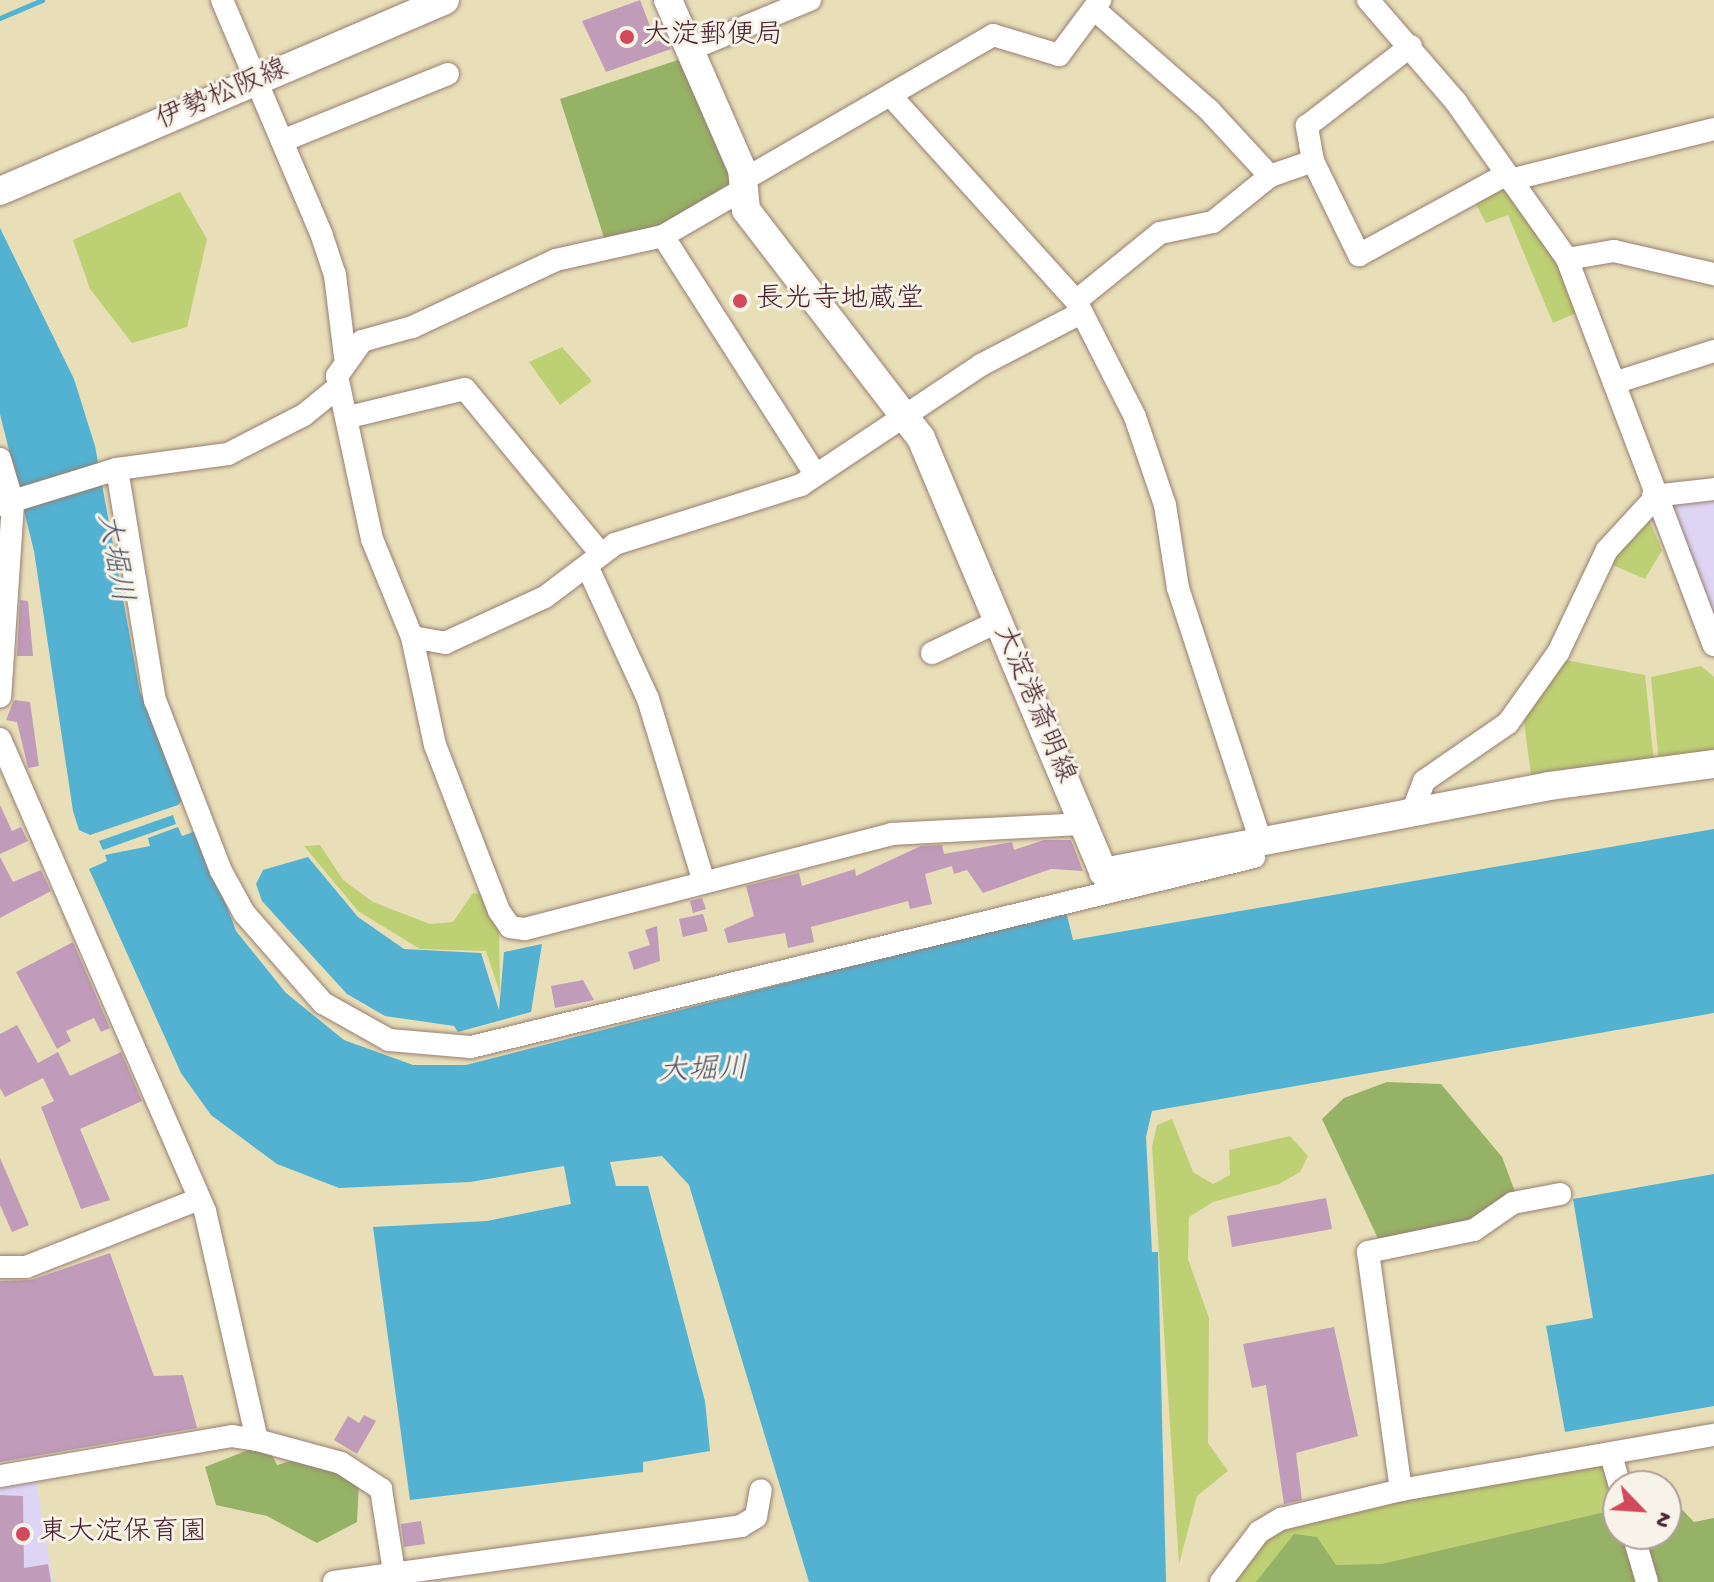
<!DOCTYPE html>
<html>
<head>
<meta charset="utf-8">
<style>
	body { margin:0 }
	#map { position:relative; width:1714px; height:1582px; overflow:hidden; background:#e8dfb9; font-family:"Gochi Hand","Klee One",sans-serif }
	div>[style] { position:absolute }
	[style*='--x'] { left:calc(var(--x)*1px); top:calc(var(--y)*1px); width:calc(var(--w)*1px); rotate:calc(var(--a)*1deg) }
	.built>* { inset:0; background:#ded5f5 }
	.green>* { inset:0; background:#bed074 }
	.forest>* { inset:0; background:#96b266 }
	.water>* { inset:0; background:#53b1d1 }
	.stream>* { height:5px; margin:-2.5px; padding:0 2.5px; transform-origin:2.5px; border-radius:2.5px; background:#53b1d1 }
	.building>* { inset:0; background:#c09cba }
	.roads { filter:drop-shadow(0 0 2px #997f72) drop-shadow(0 0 2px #997f72) }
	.minor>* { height:22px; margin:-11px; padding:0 11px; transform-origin:11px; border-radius:11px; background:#fff }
	.major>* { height:28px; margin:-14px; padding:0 14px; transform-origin:14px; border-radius:14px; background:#fff }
	.dots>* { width:22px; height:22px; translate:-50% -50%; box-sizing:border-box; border:4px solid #f7f3e8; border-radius:50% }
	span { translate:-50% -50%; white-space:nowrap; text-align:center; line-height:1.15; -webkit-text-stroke:6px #f7f3e8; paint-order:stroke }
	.poi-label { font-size:28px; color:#4a1f2b }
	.left { translate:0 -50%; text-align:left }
	.street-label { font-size:28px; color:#4a1f2b }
	.water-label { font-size:30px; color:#4d5265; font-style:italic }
	.north { position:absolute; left:1602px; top:1470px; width:80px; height:80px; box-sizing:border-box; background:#f7f3e8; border:2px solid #b29e9c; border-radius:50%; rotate:115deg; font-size:22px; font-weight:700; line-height:32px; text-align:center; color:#4a1f2b }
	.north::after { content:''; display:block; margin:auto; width:28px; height:36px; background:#d1495b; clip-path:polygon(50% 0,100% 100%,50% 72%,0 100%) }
</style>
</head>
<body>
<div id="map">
	<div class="built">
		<div style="clip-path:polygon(1714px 495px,1714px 619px,1666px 497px)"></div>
		<div style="clip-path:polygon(36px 1479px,53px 1582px,0 1582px,0 1486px)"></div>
	</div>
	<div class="green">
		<div style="clip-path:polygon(1499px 183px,1545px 234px,1581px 311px,1553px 323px,1508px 215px,1486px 223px,1472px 197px)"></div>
		<div style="clip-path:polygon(180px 192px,207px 239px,187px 327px,132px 343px,90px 289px,73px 240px)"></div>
		<div style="clip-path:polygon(562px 347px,592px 381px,560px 405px,529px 362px)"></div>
		<div style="clip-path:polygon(1649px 520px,1662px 550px,1645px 579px,1608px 563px)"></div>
		<div style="clip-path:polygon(1565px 660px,1645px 675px,1654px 763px,1532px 782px,1523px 715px)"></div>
		<div style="clip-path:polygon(1701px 666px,1714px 677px,1714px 756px,1659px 764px,1651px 677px)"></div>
		<div style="clip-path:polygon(320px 845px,343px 880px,373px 902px,430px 924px,453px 922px,473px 893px,485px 895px,499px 932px,500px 993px,486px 951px,420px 949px,358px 911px,304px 846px)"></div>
		<div style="clip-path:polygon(1172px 1119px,1193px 1172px,1213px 1184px,1230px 1175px,1229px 1150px,1290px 1136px,1308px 1156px,1300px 1172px,1279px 1184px,1213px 1202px,1189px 1217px,1188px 1259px,1209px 1318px,1208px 1443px,1228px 1471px,1197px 1496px,1179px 1564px,1152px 1146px,1157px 1125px)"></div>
		<div style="clip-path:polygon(1611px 1455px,1618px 1534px,1648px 1582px,1221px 1582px,1259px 1532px)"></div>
	</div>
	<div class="forest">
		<div style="clip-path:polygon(684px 58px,736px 176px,732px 189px,662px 231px,606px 244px,560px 99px)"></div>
		<div style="clip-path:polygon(1387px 1082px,1441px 1084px,1502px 1157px,1517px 1197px,1477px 1226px,1381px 1245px,1322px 1119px,1344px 1098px)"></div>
		<div style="clip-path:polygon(266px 1443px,277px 1465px,301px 1458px,359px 1483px,357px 1522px,317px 1543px,267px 1516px,216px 1505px,205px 1467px)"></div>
		<div style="clip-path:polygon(1674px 1501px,1694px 1522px,1714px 1518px,1714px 1582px,1256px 1582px,1294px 1534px,1317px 1537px,1336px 1565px,1382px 1564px,1618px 1509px,1618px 1534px,1666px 1534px,1666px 1502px)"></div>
	</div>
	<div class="water">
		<div style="clip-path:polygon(0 228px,74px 379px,95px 446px,140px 692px,188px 794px,178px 805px,90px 835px,79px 830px,73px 811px,34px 551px,0 414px)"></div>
		<div style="clip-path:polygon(173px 815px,176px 824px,103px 850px,99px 841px)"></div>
		<div style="clip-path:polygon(178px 827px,182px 836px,199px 830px,236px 931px,286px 993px,344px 1040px,413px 1065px,466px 1065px,1066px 911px,1073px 940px,1714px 829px,1714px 1013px,1152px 1111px,1146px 1137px,1152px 1252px,1158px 1252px,1166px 1582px,809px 1582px,689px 1185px,662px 1156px,610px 1162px,616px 1186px,648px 1186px,705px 1401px,710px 1451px,643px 1462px,643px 1472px,410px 1500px,373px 1227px,487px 1221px,571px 1204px,564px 1166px,470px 1182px,339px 1188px,277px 1164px,211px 1115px,181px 1073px,89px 869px,107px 861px,105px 855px,150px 846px,148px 838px)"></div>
		<div style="clip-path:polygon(308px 857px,358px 917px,404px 949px,481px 953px,499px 1010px,504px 952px,542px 944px,531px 1012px,458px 1032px,454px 1026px,385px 1016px,347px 994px,262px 901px,256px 884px,263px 870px)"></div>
		<div style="clip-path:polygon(1714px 1174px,1714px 1406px,1565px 1432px,1546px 1326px,1593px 1318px,1573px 1199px)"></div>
	</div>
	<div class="stream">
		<div style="--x:0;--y:18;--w:46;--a:-23.2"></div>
	</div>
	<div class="building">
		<div style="clip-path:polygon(640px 0,656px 42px,666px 38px,671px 49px,606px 72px,582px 21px)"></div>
		<div style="clip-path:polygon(20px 600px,28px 601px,33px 656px,17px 656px)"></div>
		<div style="clip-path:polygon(14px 700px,30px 702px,39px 766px,28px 768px,17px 722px,6px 720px)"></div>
		<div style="clip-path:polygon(0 805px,12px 831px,21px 827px,28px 841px,0 854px)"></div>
		<div style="clip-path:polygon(1044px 840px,1071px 840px,1083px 871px,1051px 869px,983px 893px,967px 870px,954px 874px,952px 866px,925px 874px,932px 904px,910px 909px,908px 901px,811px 927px,814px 942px,788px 948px,785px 933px,728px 943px,724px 929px,754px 916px,746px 886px,799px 873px,802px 886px,855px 869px,856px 876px,921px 846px,942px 845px,944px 854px,1012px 842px,1014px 850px)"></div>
		<div style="clip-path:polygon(0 857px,13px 882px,41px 870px,51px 891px,0 918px)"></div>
		<div style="clip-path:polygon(702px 898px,706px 909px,693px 913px,690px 901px)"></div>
		<div style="clip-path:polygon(703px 914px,708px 931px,683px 937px,679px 919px)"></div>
		<div style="clip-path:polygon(657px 926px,660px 961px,634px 970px,628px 952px,650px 945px,645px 930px)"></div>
		<div style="clip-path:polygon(73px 942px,110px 1028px,101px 1032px,94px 1018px,66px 1031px,71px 1041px,57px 1049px,16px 972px)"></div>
		<div style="clip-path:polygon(583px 980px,594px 1000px,555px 1008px,551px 986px)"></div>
		<div style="clip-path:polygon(17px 1025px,38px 1063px,58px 1052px,70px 1076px,121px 1052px,142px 1101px,80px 1129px,110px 1200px,81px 1209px,41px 1107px,54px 1101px,43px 1078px,5px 1097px,0 1088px,0 1034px)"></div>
		<div style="clip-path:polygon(0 1158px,29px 1225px,12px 1232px,0 1205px)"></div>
		<div style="clip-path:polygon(1326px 1198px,1332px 1229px,1232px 1247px,1227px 1216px)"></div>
		<div style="clip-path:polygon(110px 1253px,154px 1376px,183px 1375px,197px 1428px,0 1462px,0 1281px,31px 1280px)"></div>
		<div style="clip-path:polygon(1334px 1327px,1358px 1436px,1296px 1453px,1302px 1500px,1284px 1504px,1266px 1385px,1252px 1388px,1243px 1344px)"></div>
		<div style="clip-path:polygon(364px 1415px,376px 1421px,357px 1454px,334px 1440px,348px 1416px,359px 1423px)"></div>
		<div style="clip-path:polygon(0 1495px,23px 1496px,24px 1568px,48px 1564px,51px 1582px,0 1582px)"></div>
		<div style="clip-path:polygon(421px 1521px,425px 1544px,404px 1547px,401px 1524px)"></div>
	</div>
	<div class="roads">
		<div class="minor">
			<div style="--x:222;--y:0;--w:256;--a:67"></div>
			<div style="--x:322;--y:236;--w:41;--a:71.6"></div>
			<div style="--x:335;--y:275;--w:82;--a:83"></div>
			<div style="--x:1368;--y:0;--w:135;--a:49.2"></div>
			<div style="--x:1456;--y:102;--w:192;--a:54.7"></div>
			<div style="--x:1567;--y:259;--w:413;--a:69.2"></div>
			<div style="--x:1094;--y:9;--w:153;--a:41.3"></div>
			<div style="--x:1209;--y:110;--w:90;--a:47.3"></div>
			<div style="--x:689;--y:50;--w:131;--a:-22.5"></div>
			<div style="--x:891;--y:96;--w:276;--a:47.9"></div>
			<div style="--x:1076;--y:301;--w:130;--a:63"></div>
			<div style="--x:1135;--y:417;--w:93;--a:71.2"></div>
			<div style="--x:1165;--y:505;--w:84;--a:81.1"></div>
			<div style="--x:1178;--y:588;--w:264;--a:71.9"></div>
			<div style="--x:282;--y:141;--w:179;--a:-22"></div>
			<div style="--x:1313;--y:161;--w:105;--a:63.9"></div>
			<div style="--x:1359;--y:255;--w:166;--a:-28.7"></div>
			<div style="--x:745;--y:179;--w:287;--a:-30.1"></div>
			<div style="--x:993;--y:35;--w:69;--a:16.9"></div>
			<div style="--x:1059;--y:55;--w:69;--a:-53.3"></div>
			<div style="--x:1510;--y:180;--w:210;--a:-14"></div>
			<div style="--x:742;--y:190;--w:91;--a:149.8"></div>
			<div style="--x:663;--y:236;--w:110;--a:167.4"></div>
			<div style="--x:556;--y:260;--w:159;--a:155"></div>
			<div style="--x:412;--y:327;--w:52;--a:164.4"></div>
			<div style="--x:362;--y:341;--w:43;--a:125.5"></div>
			<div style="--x:337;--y:376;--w:167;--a:77.9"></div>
			<div style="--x:372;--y:539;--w:106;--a:67.8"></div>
			<div style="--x:412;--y:637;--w:110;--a:78"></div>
			<div style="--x:435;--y:745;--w:178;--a:68.9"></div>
			<div style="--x:499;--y:911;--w:19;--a:55"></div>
			<div style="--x:510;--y:927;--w:15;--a:8"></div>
			<div style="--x:525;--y:929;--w:379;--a:-14.5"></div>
			<div style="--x:892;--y:834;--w:192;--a:-3"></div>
			<div style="--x:663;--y:236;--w:282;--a:57.4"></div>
			<div style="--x:1567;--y:259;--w:48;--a:-9.7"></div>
			<div style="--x:1614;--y:251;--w:103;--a:13"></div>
			<div style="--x:1076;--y:301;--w:108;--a:-39"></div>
			<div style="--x:1160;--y:233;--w:54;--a:-11.7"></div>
			<div style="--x:1213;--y:222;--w:73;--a:-38.9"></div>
			<div style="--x:1270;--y:176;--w:46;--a:-19.2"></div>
			<div style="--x:1313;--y:161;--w:36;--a:-100"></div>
			<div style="--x:1307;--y:126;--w:131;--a:-37.6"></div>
			<div style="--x:1614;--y:383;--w:105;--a:-17.7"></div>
			<div style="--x:349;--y:417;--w:119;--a:-13.6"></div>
			<div style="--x:465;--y:389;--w:214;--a:50.5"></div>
			<div style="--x:0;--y:459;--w:46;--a:73.5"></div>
			<div style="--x:13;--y:503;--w:194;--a:93.8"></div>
			<div style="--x:117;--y:469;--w:234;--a:80.7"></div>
			<div style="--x:155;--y:700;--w:183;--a:68.9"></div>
			<div style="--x:221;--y:871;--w:48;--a:61.3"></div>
			<div style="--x:244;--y:913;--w:120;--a:48.7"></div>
			<div style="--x:323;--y:1003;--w:76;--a:29.3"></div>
			<div style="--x:389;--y:1040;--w:82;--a:4.9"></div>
			<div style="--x:471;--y:1047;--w:806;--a:-13.64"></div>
			<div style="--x:1653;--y:496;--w:61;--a:-6.5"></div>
			<div style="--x:0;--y:505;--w:122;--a:-17.1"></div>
			<div style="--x:117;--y:469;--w:112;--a:-7.7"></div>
			<div style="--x:228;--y:454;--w:85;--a:-27.2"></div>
			<div style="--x:304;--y:415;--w:43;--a:-39.3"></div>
			<div style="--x:588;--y:568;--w:144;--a:65.4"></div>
			<div style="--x:648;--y:699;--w:191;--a:73"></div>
			<div style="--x:412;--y:637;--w:34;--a:10"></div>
			<div style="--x:445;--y:643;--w:110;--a:-24.7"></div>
			<div style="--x:545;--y:597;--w:88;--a:-37.1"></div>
			<div style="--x:615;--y:544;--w:195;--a:-17.6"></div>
			<div style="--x:801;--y:485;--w:216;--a:-33.7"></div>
			<div style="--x:981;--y:365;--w:113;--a:-27.5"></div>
			<div style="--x:932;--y:653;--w:72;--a:-25.5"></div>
			<div style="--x:0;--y:739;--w:515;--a:66.52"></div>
			<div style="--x:205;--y:1211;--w:235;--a:77.2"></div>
			<div style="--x:257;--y:1440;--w:25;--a:-171"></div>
			<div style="--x:232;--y:1436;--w:235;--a:170.2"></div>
			<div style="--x:1413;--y:810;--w:31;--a:-69"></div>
			<div style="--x:1424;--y:781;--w:102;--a:-34.6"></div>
			<div style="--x:1508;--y:723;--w:86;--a:-54.5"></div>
			<div style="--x:1558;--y:653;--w:114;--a:-64.6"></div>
			<div style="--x:1607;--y:550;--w:69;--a:-47.3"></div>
			<div style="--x:0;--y:1267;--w:26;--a:0"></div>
			<div style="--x:26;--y:1267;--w:184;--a:-21.4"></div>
			<div style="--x:257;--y:1440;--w:87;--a:15.3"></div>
			<div style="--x:341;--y:1463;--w:48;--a:33"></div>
			<div style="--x:381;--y:1489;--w:84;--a:81.1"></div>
			<div style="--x:1611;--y:1455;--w:32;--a:74"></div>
			<div style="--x:1401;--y:1490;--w:240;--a:-97.9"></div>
			<div style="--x:1368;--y:1252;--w:108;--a:-11.7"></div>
			<div style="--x:1474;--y:1230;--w:47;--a:-34.7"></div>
			<div style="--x:1513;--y:1203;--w:48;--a:-10.8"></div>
			<div style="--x:1633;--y:1534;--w:50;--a:73.7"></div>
			<div style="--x:334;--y:1582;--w:411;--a:-7.8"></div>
			<div style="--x:741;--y:1526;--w:17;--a:-31"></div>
			<div style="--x:756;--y:1517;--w:27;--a:-80"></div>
			<div style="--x:1221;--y:1582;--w:63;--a:-52.8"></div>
			<div style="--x:1259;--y:1532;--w:26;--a:-31"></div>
			<div style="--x:1281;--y:1519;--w:123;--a:-13.6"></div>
			<div style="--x:1401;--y:1490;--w:318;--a:-10"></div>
		</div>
		<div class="major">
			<div style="--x:668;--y:0;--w:184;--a:66.4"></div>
			<div style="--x:742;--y:169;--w:41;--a:84.4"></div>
			<div style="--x:746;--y:210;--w:287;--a:52.5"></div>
			<div style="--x:921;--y:438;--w:471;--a:67.2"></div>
			<div style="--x:1103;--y:872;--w:454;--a:-10.9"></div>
			<div style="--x:1549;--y:786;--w:166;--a:-7.6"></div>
			<div style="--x:0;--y:191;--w:484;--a:-23.2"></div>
		</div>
	</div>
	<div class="dots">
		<div style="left:627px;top:37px;background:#d1495b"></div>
		<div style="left:740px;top:301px;background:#d1495b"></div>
		<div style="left:23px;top:1534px;background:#d1495b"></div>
	</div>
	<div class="poi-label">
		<span class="left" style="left:643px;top:37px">大淀郵便局</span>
		<span class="left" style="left:756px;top:301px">長光寺地蔵堂</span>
		<span class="left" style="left:39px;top:1534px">東大淀保育園</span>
	</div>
	<div class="street-label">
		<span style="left:223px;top:96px;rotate:-23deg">伊勢松阪線</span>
		<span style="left:1033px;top:705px;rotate:67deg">大淀港斎明線</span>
	</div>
	<div class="water-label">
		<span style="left:112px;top:558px;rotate:80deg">大堀川</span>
		<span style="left:703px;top:1073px;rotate:-2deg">大堀川</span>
	</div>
	<div class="north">N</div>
</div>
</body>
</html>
